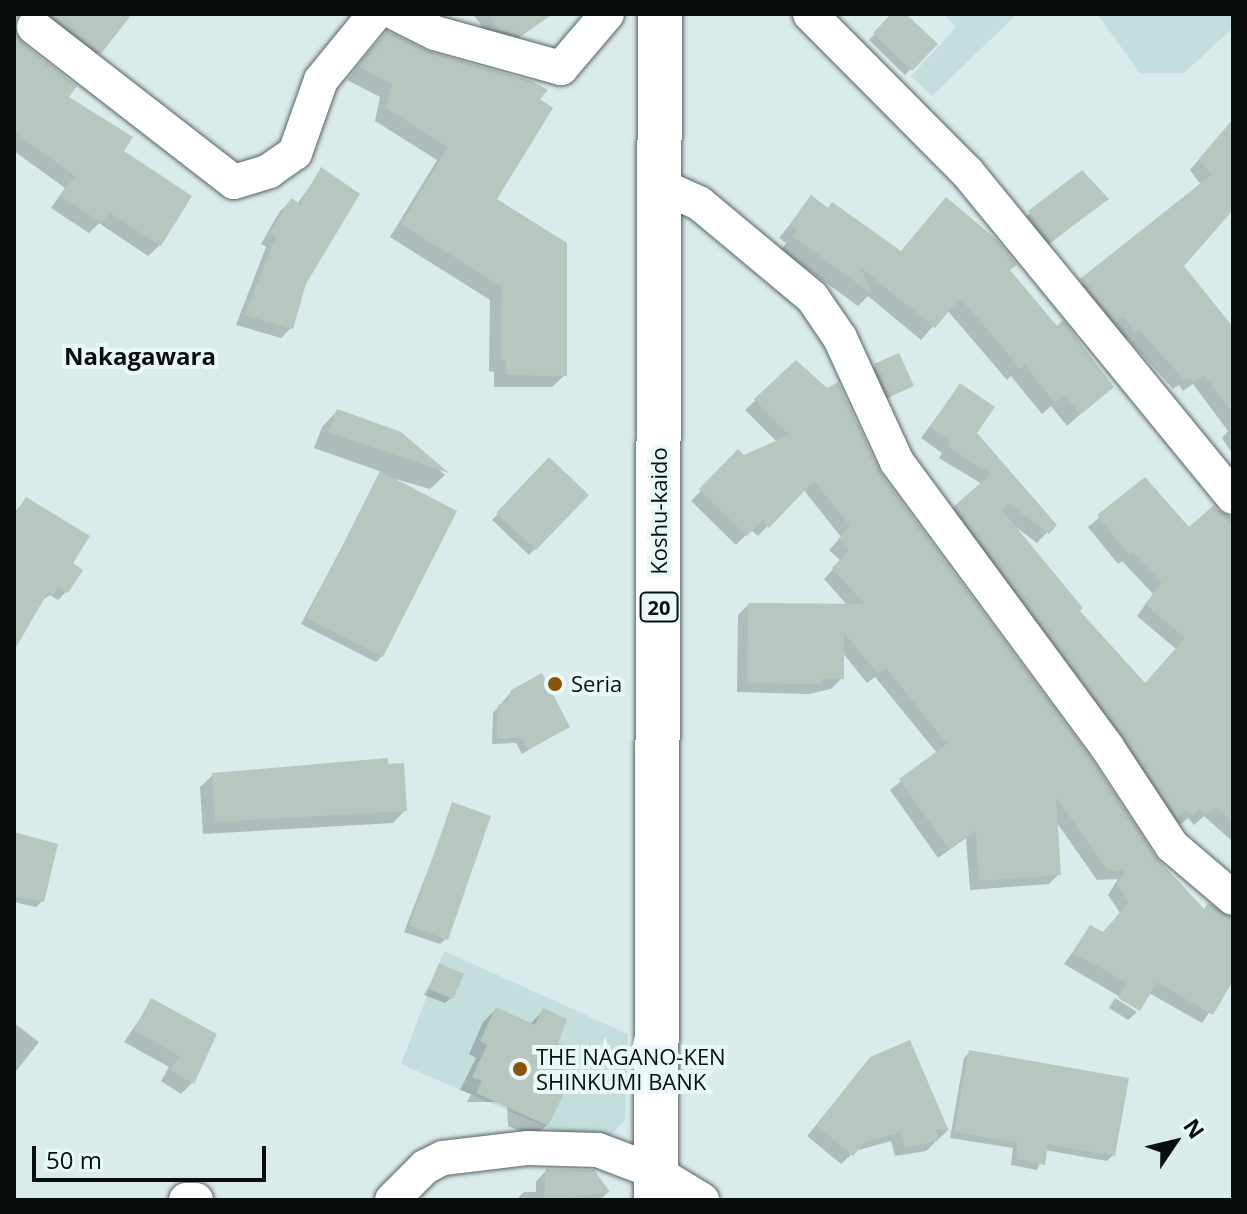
<!DOCTYPE html>
<html>
<head>
<meta charset="utf-8">
<style>
	body { margin:0 }
	#map { position:relative; width:1247px; height:1214px; overflow:hidden; background:#daebeb; font-family:"Open Sans",sans-serif }
	div>[style] { position:absolute }
	[style*='--x'] { left:calc(var(--x)*1px); top:calc(var(--y)*1px); width:calc(var(--w)*1px); rotate:calc(var(--a)*1deg) }
	.built>* { inset:0; background:#c4dedd }
	.shadow>* { inset:0; background:#0003 }
	.building>* { inset:0; background:#b8c6c0 }
	.roads { filter:drop-shadow(0 0 2px #556363) drop-shadow(0 0 2px #556363) }
	.minor>* { height:34px; margin:-17px; padding:0 17px; transform-origin:17px; border-radius:17px; background:#fff }
	.highway>* { height:44px; margin:-22px; padding:0 22px; transform-origin:22px; border-radius:22px; background:#fff }
	.dots>* { width:22px; height:22px; translate:-50% -50%; box-sizing:border-box; border:4px solid #e8f9f8; border-radius:50% }
	span { translate:-50% -50%; white-space:nowrap; text-align:center; line-height:1.15; -webkit-text-stroke:8px #e8f9f8; paint-order:stroke }
	.shield-label span { padding:2px 6px; background:#e8f9f8; border:2px solid; border-radius:6px; -webkit-text-stroke-width:0 }
	.shield-label { font-size:20px; color:#080d0d; font-weight:700 }
	.street-label { font-size:22px; color:#080d0d }
	.poi-label { font-size:22px; color:#080d0d }
	.left { translate:0 -50%; text-align:left }
	.neighbourhood-label { font-size:24px; color:#080d0d; font-weight:700 }
	.frame { position:absolute; inset:0; border:16px solid #080d0d; pointer-events:none }
	.north { position:absolute; left:1135px; top:1102px; width:80px; height:80px; -webkit-text-stroke:6px #e8f9f8; paint-order:stroke; rotate:55deg; font-size:22px; font-weight:700; line-height:32px; text-align:center; color:#080d0d }
	.north::after { content:''; display:block; margin:auto; width:28px; height:36px; background:#080d0d; clip-path:polygon(50% 0,100% 100%,50% 72%,0 100%) }
	.scale { position:absolute; left:32px; top:1146px; width:234px; height:36px; box-sizing:border-box; border:4px solid #080d0d; border-top:0; padding-left:10px; font-size:24px; line-height:28px; white-space:nowrap; color:#080d0d; -webkit-text-stroke:6px #e8f9f8; paint-order:stroke }
</style>
</head>
<body>
<div id="map">
	<div class="built">
		<div style="clip-path:polygon(944px 14px,1017px 14px,932px 96px,911px 76px,956px 27px)"></div>
		<div style="clip-path:polygon(1097px 14px,1233px 14px,1233px 28px,1184px 73px,1140px 73px)"></div>
		<div style="clip-path:polygon(444px 951px,628px 1034px,625px 1120px,610px 1136px,564px 1135px,401px 1064px)"></div>
	</div>
	<div class="shadow">
		<div style="clip-path:polygon(34px 14px,129px 14px,94px 58px)"></div>
		<div style="clip-path:polygon(473px 14px,532px 14px,537px 23px,511px 44px,490px 38px)"></div>
		<div style="clip-path:polygon(894px 14px,903px 14px,935px 44px,905px 75px,869px 40px)"></div>
		<div style="clip-path:polygon(14px 32px,66px 98px,160px 245px,148px 256px,99px 223px,89px 233px,51px 208px,65px 188px,14px 151px)"></div>
		<div style="clip-path:polygon(374px 46px,495px 200px,565px 375px,552px 387px,494px 387px,494px 372px,489px 371px,490px 300px,390px 237px,437px 160px,375px 121px,380px 97px,347px 80px)"></div>
		<div style="clip-path:polygon(1212px 144px,1233px 144px,1233px 207px,1181px 266px,1233px 328px,1233px 455px,1222px 438px,1228px 431px,1193px 384px,1183px 391px,1179px 385px,1173px 389px,1127px 338px,1124px 340px,1072px 291px,1201px 185px,1190px 170px)"></div>
		<div style="clip-path:polygon(322px 170px,304px 284px,291px 328px,281px 338px,236px 325px,266px 247px,261px 244px,280px 211px,291px 201px,297px 204px)"></div>
		<div style="clip-path:polygon(811px 198px,900px 252px,1008px 271px,1111px 387px,1067px 426px,1051px 406px,1042px 414px,1011px 376px,1007px 380px,947px 310px,921px 340px,868px 296px,858px 306px,781px 250px,786px 243px,779px 238px)"></div>
		<div style="clip-path:polygon(1106px 199px,1039px 252px,1018px 224px,1030px 213px)"></div>
		<div style="clip-path:polygon(796px 363px,1154px 859px,1203px 911px,1233px 920px,1233px 977px,1202px 1023px,1149px 993px,1139px 1008px,1064px 964px,1090px 928px,1102px 934px,1120px 913px,1108px 895px,1118px 879px,1097px 880px,1055px 820px,1059px 874px,1049px 884px,970px 890px,966px 838px,938px 858px,890px 790px,937px 753px,875px 677px,867px 683px,842px 652px,842px 678px,831px 689px,809px 694px,737px 692px,738px 615px,748px 605px,848px 606px,824px 579px,841px 561px,829px 550px,841px 537px,803px 489px,758px 536px,751px 530px,736px 545px,691px 501px,738px 452px,743px 458px,777px 442px,745px 410px)"></div>
		<div style="clip-path:polygon(875px 366px,911px 385px,883px 401px,870px 372px)"></div>
		<div style="clip-path:polygon(960px 385px,974px 434px,1054px 525px,1037px 543px,1012px 524px,1077px 611px,1145px 685px,1176px 649px,1137px 616px,1153px 594px,1122px 561px,1118px 564px,1088px 527px,1145px 480px,1189px 530px,1214px 508px,1233px 518px,1233px 842px,1204px 816px,1194px 825px,1188px 818px,1180px 825px,1175px 819px,1166px 825px,945px 517px,982px 484px,939px 458px,942px 453px,921px 438px)"></div>
		<div style="clip-path:polygon(337px 411px,400px 434px,445px 475px,430px 489px,382px 475px,382px 656px,376px 662px,301px 624px,382px 472px,314px 448px,322px 427px)"></div>
		<div style="clip-path:polygon(549px 460px,586px 495px,529px 555px,492px 520px)"></div>
		<div style="clip-path:polygon(26px 499px,70px 564px,66px 592px,58px 600px,50px 595px,41px 601px,14px 647px,14px 513px)"></div>
		<div style="clip-path:polygon(512px 691px,567px 726px,522px 754px,516px 743px,492px 744px,493px 713px)"></div>
		<div style="clip-path:polygon(213px 775px,405px 810px,393px 823px,203px 834px,200px 787px)"></div>
		<div style="clip-path:polygon(453px 805px,446px 939px,440px 944px,404px 932px)"></div>
		<div style="clip-path:polygon(14px 834px,42px 901px,36px 907px,14px 902px)"></div>
		<div style="clip-path:polygon(440px 966px,451px 998px,445px 1003px,424px 995px)"></div>
		<div style="clip-path:polygon(1115px 998px,1137px 1012px,1128px 1020px,1109px 1008px)"></div>
		<div style="clip-path:polygon(152px 1001px,192px 1083px,181px 1094px,161px 1081px,169px 1067px,124px 1042px)"></div>
		<div style="clip-path:polygon(496px 1009px,531px 1023px,543px 1011px,555px 1044px,547px 1125px,534px 1137px,508px 1126px,507px 1102px,467px 1102px,471px 1094px,460px 1090px,476px 1058px,469px 1054px,483px 1022px)"></div>
		<div style="clip-path:polygon(14px 1023px,39px 1042px,14px 1074px)"></div>
		<div style="clip-path:polygon(909px 1042px,947px 1131px,926px 1151px,895px 1156px,891px 1141px,855px 1151px,841px 1164px,807px 1136px,871px 1059px)"></div>
		<div style="clip-path:polygon(970px 1052px,1113px 1155px,1107px 1161px,1045px 1150px,1037px 1170px,1011px 1165px,1013px 1148px,950px 1138px,964px 1058px)"></div>
		<div style="clip-path:polygon(546px 1171px,608px 1192px,600px 1200px,516px 1200px,524px 1192px,536px 1192px,536px 1181px)"></div>
	</div>
	<div class="building">
		<div style="clip-path:polygon(14px 14px,19px 14px,14px 25px,21px 42px,77px 86px,69px 97px,133px 137px,124px 151px,192px 196px,161px 246px,109px 212px,102px 223px,61px 196px,75px 176px,14px 132px)"></div>
		<div style="clip-path:polygon(50px 14px,132px 14px,101px 54px)"></div>
		<div style="clip-path:polygon(488px 14px,553px 14px,521px 36px,499px 30px)"></div>
		<div style="clip-path:polygon(891px 14px,906px 14px,938px 44px,912px 71px,873px 33px)"></div>
		<div style="clip-path:polygon(387px 31px,430px 52px,532px 81px,548px 90px,540px 99px,553px 108px,497px 199px,567px 243px,567px 376px,506px 375px,506px 360px,501px 359px,502px 287px,401px 224px,448px 147px,386px 108px,392px 84px,358px 66px)"></div>
		<div style="clip-path:polygon(1233px 119px,1233px 210px,1184px 266px,1233px 327px,1233px 414px,1204px 375px,1194px 382px,1190px 377px,1184px 380px,1139px 329px,1135px 332px,1123px 316px,1115px 322px,1080px 279px,1211px 175px,1199px 159px)"></div>
		<div style="clip-path:polygon(321px 167px,360px 194px,306px 284px,293px 329px,245px 315px,276px 236px,270px 233px,291px 198px,300px 204px)"></div>
		<div style="clip-path:polygon(1082px 170px,1109px 199px,1051px 242px,1028px 211px)"></div>
		<div style="clip-path:polygon(811px 195px,828px 208px,832px 202px,901px 251px,946px 197px,997px 240px,1017px 265px,1010px 270px,1057px 326px,1063px 320px,1114px 387px,1080px 415px,1065px 395px,1055px 403px,1024px 364px,1021px 369px,960px 298px,935px 328px,860px 267px,872px 294px,792px 236px,797px 230px,790px 224px)"></div>
		<div style="clip-path:polygon(899px 353px,914px 386px,889px 397px,874px 364px)"></div>
		<div style="clip-path:polygon(796px 360px,827px 388px,838px 382px,881px 474px,1091px 758px,1156px 857px,1204px 909px,1208px 903px,1233px 917px,1233px 981px,1213px 1015px,1157px 982px,1140px 1011px,1118px 998px,1127px 982px,1072px 953px,1090px 925px,1103px 932px,1129px 902px,1117px 884px,1126px 870px,1108px 871px,1056px 797px,1061px 875px,979px 881px,976px 830px,949px 849px,899px 779px,947px 744px,886px 668px,878px 674px,844px 633px,844px 679px,821px 679px,821px 684px,747px 683px,748px 603px,865px 604px,832px 568px,849px 550px,838px 539px,850px 526px,814px 481px,769px 528px,762px 521px,747px 536px,699px 489px,738px 449px,744px 455px,789px 435px,754px 399px)"></div>
		<div style="clip-path:polygon(960px 383px,995px 407px,977px 433px,1057px 525px,1049px 534px,1009px 503px,1002px 510px,1083px 608px,1080px 611px,1145px 683px,1185px 638px,1145px 604px,1162px 583px,1133px 552px,1129px 555px,1097px 515px,1145px 477px,1189px 527px,1214px 505px,1233px 528px,1233px 822px,1216px 807px,1205px 816px,1200px 809px,1192px 816px,1186px 810px,1177px 817px,954px 506px,991px 474px,948px 447px,951px 442px,930px 427px)"></div>
		<div style="clip-path:polygon(337px 409px,401px 432px,449px 473px,328px 432px)"></div>
		<div style="clip-path:polygon(549px 457px,589px 495px,536px 550px,496px 513px)"></div>
		<div style="clip-path:polygon(380px 471px,457px 511px,383px 657px,306px 618px)"></div>
		<div style="clip-path:polygon(26px 497px,90px 536px,73px 563px,83px 570px,68px 593px,58px 587px,53px 595px,48px 592px,14px 651px,14px 516px)"></div>
		<div style="clip-path:polygon(542px 673px,570px 727px,528px 750px,522px 738px,497px 739px,498px 705px,508px 701px,511px 690px)"></div>
		<div style="clip-path:polygon(388px 758px,388px 764px,404px 763px,407px 811px,215px 822px,212px 773px)"></div>
		<div style="clip-path:polygon(452px 802px,491px 816px,448px 940px,409px 926px)"></div>
		<div style="clip-path:polygon(14px 832px,58px 844px,44px 902px,14px 896px)"></div>
		<div style="clip-path:polygon(439px 963px,464px 974px,453px 999px,428px 989px)"></div>
		<div style="clip-path:polygon(151px 998px,217px 1034px,194px 1084px,170px 1070px,179px 1056px,134px 1030px)"></div>
		<div style="clip-path:polygon(496px 1007px,535px 1025px,543px 1008px,567px 1019px,558px 1043px,569px 1047px,568px 1061px,557px 1083px,567px 1087px,548px 1126px,476px 1093px,482px 1081px,472px 1077px,487px 1045px,480px 1041px)"></div>
		<div style="clip-path:polygon(910px 1040px,949px 1131px,936px 1129px,938px 1141px,905px 1147px,901px 1132px,865px 1142px,853px 1156px,816px 1125px,870px 1057px)"></div>
		<div style="clip-path:polygon(969px 1050px,1129px 1078px,1115px 1156px,1048px 1144px,1045px 1165px,1016px 1159px,1018px 1143px,954px 1132px)"></div>
		<div style="clip-path:polygon(546px 1169px,594px 1170px,610px 1192px,544px 1200px)"></div>
	</div>
	<div class="roads">
		<div class="minor">
			<div style="--x:397;--y:14;--w:42;--a:26.6"></div>
			<div style="--x:435;--y:33;--w:131;--a:15.5"></div>
			<div style="--x:561;--y:68;--w:71;--a:-49.6"></div>
			<div style="--x:810;--y:14;--w:223;--a:45.2"></div>
			<div style="--x:967;--y:172;--w:420;--a:50.7"></div>
			<div style="--x:34;--y:27;--w:253;--a:37.8"></div>
			<div style="--x:234;--y:182;--w:37;--a:-17"></div>
			<div style="--x:269;--y:171;--w:32;--a:-35"></div>
			<div style="--x:295;--y:153;--w:77;--a:-70.4"></div>
			<div style="--x:321;--y:80;--w:85;--a:-50.7"></div>
			<div style="--x:661;--y:186;--w:42;--a:24.1"></div>
			<div style="--x:699;--y:203;--w:147;--a:39.8"></div>
			<div style="--x:812;--y:297;--w:50;--a:55.7"></div>
			<div style="--x:840;--y:338;--w:136;--a:65.3"></div>
			<div style="--x:897;--y:462;--w:354;--a:53.6"></div>
			<div style="--x:1107;--y:747;--w:118;--a:56.7"></div>
			<div style="--x:1172;--y:846;--w:80;--a:40.4"></div>
			<div style="--x:186;--y:1200;--w:10;--a:0"></div>
			<div style="--x:392;--y:1200;--w:47;--a:-45"></div>
			<div style="--x:425;--y:1167;--w:20;--a:-27"></div>
			<div style="--x:443;--y:1158;--w:86;--a:-6.7"></div>
			<div style="--x:528;--y:1148;--w:70;--a:1.6"></div>
			<div style="--x:598;--y:1150;--w:62;--a:20.8"></div>
			<div style="--x:656;--y:1172;--w:54;--a:31.3"></div>
		</div>
		<div class="highway">
			<div style="--x:656;--y:1200;--w:1186;--a:-89.81"></div>
		</div>
	</div>
	<div class="dots">
		<div style="left:555px;top:684px;background:#8b5307"></div>
		<div style="left:520px;top:1069px;background:#8b5307"></div>
	</div>
	<div class="shield-label">
		<span style="left:659px;top:607px">20</span>
	</div>
	<div class="street-label">
		<span style="left:659px;top:511px;rotate:-90deg">Koshu-kaido</span>
	</div>
	<div class="poi-label">
		<span class="left" style="left:571px;top:684px">Seria</span>
		<span class="left" style="left:536px;top:1069px">THE NAGANO-KEN<br>SHINKUMI BANK</span>
	</div>
	<div class="neighbourhood-label">
		<span style="left:140px;top:356px">Nakagawara</span>
	</div>
	<div class="frame"></div>
	<div class="north">N</div>
	<div class="scale">50 m</div>
</div>
</body>
</html>
